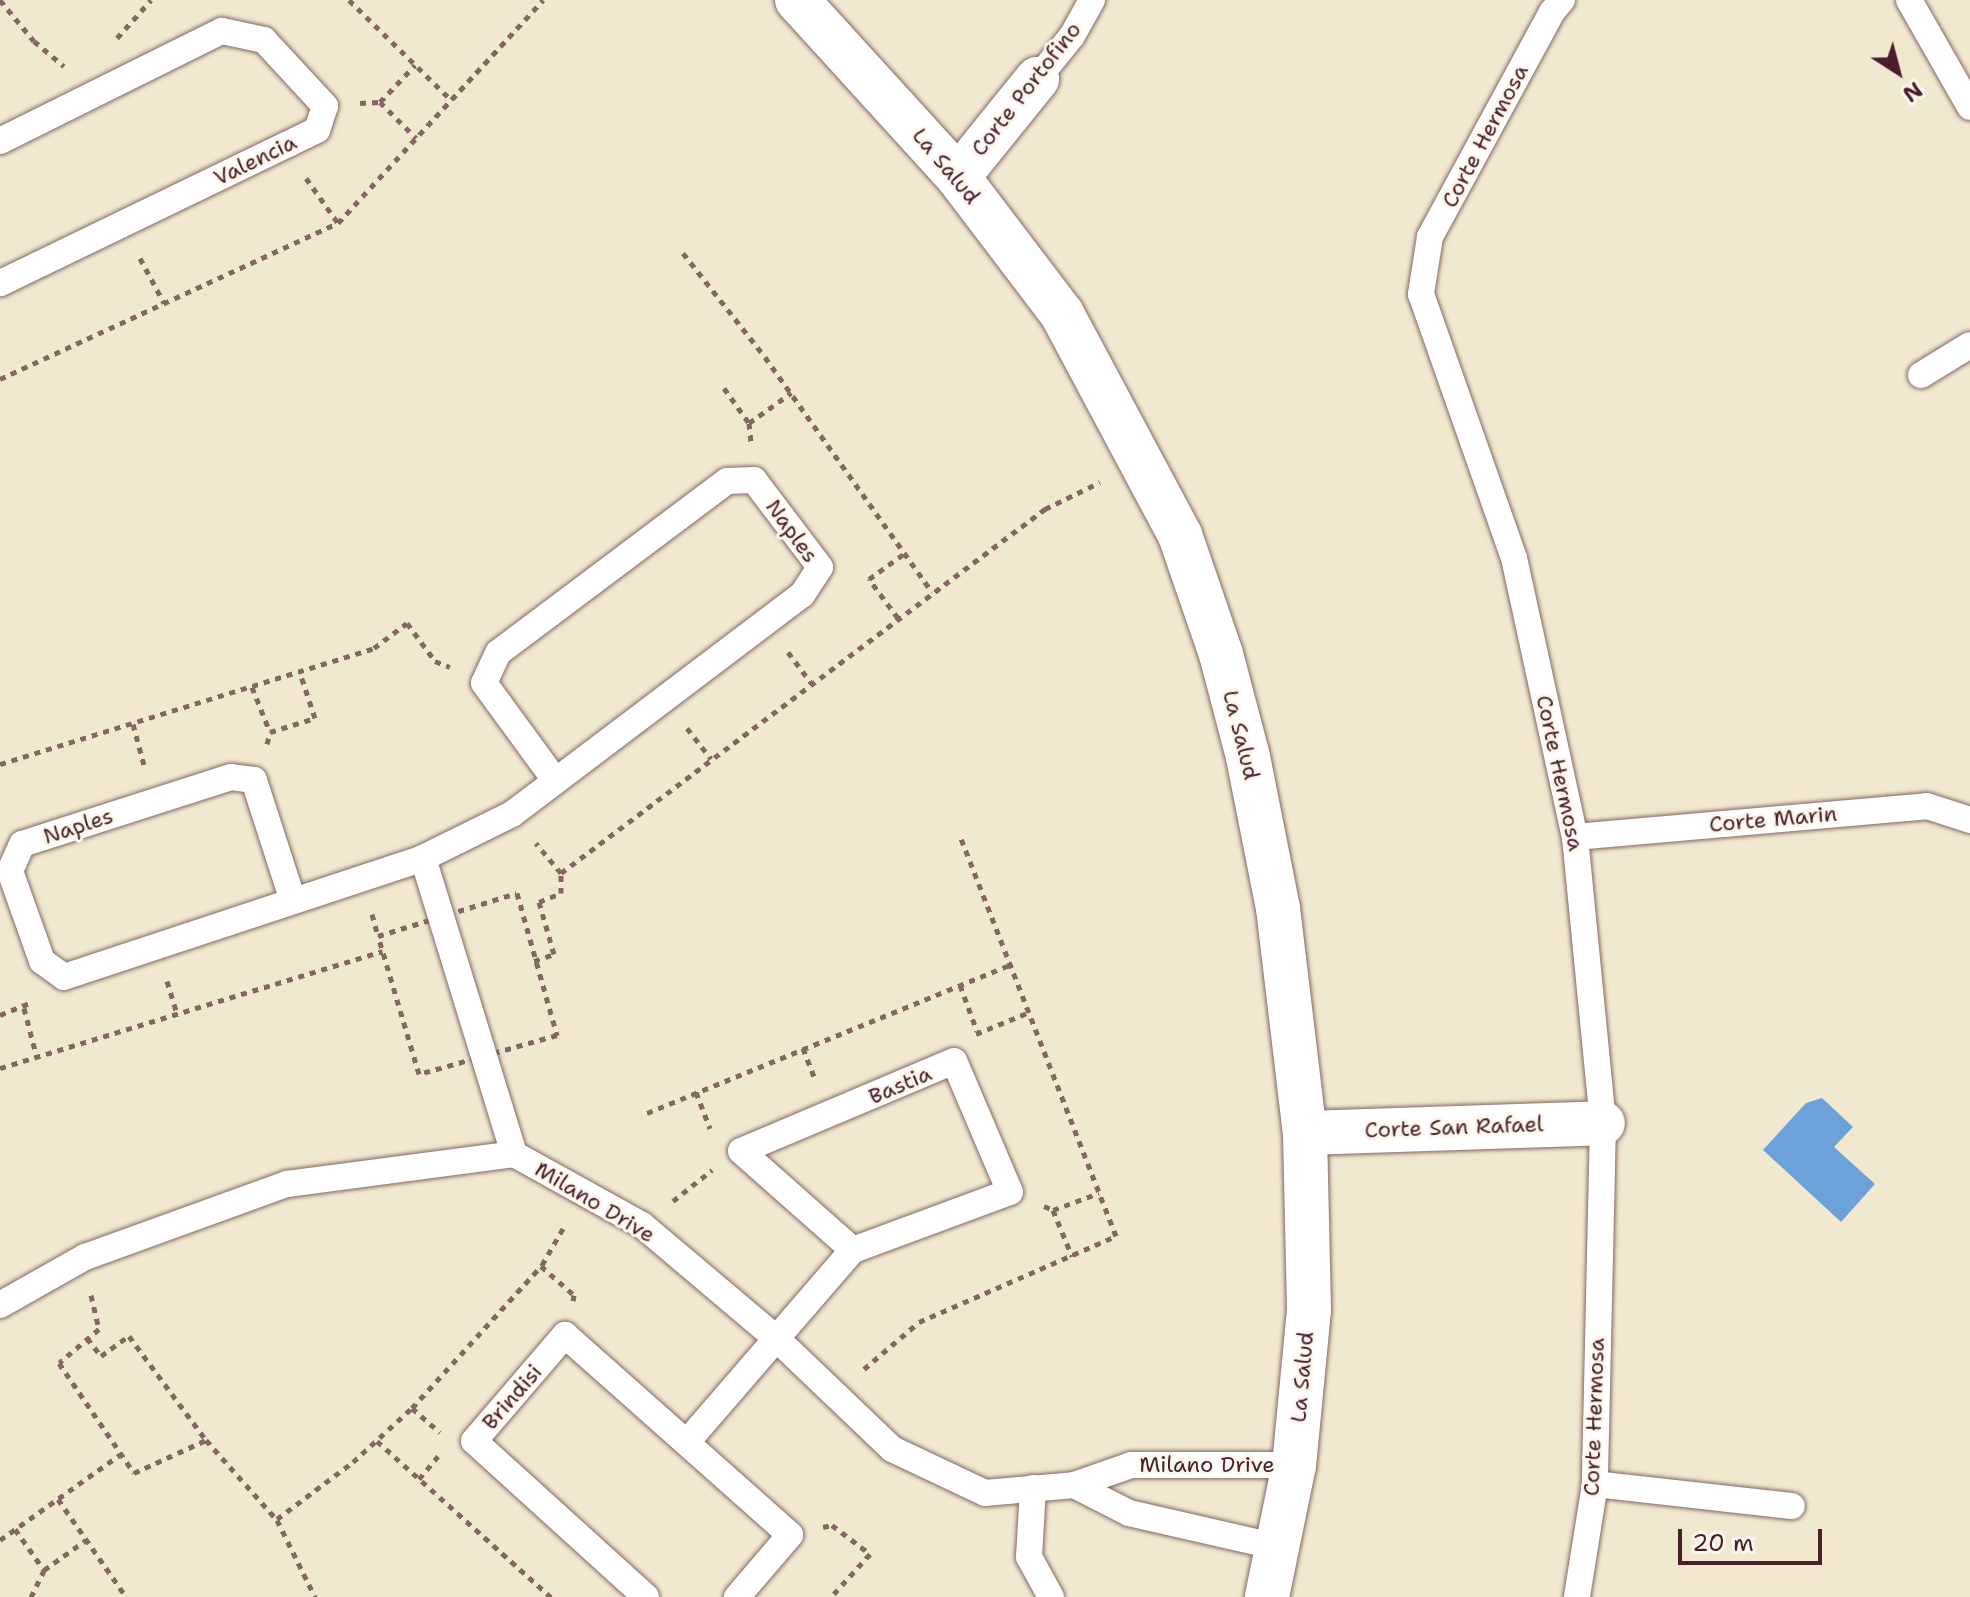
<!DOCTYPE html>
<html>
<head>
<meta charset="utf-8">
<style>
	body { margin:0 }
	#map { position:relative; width:1970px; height:1597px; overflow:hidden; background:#f1e9cf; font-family:"Shantell Sans",sans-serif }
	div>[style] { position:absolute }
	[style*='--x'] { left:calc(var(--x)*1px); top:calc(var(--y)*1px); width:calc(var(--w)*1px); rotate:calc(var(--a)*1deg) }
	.water>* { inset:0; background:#6ca1d9 }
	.path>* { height:5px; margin-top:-2.5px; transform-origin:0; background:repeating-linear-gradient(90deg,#846664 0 6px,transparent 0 12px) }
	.roads { filter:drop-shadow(0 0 2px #846664) drop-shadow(0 0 2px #846664) }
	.service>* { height:26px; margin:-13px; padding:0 13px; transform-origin:13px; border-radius:13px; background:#fff }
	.minor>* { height:44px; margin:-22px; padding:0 22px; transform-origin:22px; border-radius:22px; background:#fff }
	.tertiary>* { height:44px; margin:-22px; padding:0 22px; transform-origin:22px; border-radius:22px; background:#fff }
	span { translate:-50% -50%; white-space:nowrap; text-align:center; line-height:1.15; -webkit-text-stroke:6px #fbf7ec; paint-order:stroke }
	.street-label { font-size:22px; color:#4a1f2b }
	.north { position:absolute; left:1858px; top:32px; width:80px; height:80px; -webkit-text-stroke:6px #fbf7ec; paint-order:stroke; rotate:144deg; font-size:22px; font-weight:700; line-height:32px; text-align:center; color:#4a1f2b }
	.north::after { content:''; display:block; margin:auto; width:28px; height:36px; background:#4a1f2b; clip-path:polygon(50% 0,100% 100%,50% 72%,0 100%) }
	.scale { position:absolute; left:1678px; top:1529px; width:144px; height:36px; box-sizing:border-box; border:4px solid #4a1f2b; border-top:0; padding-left:10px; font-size:24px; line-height:28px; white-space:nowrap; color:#4a1f2b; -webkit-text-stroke:6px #fbf7ec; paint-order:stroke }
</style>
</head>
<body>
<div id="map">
	<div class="water">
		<div style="clip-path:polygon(1822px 1098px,1853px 1127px,1834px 1147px,1875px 1184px,1841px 1222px,1763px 1150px,1806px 1103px)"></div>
	</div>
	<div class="path">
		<div style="--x:0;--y:0;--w:53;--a:50.3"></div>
		<div style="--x:34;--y:41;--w:39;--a:40"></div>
		<div style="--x:349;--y:0;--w:143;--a:44.4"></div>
		<div style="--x:117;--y:38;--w:51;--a:-48.2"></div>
		<div style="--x:380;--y:102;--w:51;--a:-46.6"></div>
		<div style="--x:360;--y:103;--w:20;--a:-3"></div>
		<div style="--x:380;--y:102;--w:51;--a:45"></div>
		<div style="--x:306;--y:178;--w:55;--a:54.6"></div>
		<div style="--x:683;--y:253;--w:132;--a:51.7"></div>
		<div style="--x:765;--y:357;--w:288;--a:54.6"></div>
		<div style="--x:140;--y:258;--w:51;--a:61.9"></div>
		<div style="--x:0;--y:379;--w:372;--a:-24.8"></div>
		<div style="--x:338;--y:223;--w:303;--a:-47.4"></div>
		<div style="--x:724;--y:388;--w:43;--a:54.5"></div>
		<div style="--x:749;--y:423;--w:52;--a:-35.5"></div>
		<div style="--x:749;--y:423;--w:19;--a:84"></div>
		<div style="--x:898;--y:618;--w:49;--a:-126.6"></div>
		<div style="--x:869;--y:579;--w:44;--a:-35.8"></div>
		<div style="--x:788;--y:652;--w:39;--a:53"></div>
		<div style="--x:252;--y:687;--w:48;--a:68.2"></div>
		<div style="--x:133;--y:724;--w:42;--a:75"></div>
		<div style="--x:687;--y:728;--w:39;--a:52"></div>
		<div style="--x:267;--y:744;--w:12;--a:-76"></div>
		<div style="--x:270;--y:732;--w:47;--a:-17.3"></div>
		<div style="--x:315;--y:718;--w:47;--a:-108.4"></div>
		<div style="--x:0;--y:764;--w:392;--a:-17.2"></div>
		<div style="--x:374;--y:648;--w:41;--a:-37.1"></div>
		<div style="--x:407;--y:623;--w:47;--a:53.6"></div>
		<div style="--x:435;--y:661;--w:16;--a:22"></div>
		<div style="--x:561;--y:873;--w:606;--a:-36.95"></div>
		<div style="--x:1045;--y:509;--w:61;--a:-26.1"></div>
		<div style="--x:517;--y:893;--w:148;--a:74.3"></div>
		<div style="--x:557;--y:1035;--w:143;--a:164.2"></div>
		<div style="--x:419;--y:1074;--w:144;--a:-106.5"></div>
		<div style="--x:378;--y:936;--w:145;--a:-17.2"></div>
		<div style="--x:372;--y:914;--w:23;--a:75"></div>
		<div style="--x:534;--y:961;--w:21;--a:-19"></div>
		<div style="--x:554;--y:954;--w:54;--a:-106.1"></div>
		<div style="--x:539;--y:902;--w:24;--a:-22"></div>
		<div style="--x:561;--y:893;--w:20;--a:-90"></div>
		<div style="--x:561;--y:873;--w:39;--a:-130"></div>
		<div style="--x:167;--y:981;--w:34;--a:73"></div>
		<div style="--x:960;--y:985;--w:49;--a:69.7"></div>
		<div style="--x:24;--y:1008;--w:52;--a:75.4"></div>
		<div style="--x:0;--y:1015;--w:35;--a:-22"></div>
		<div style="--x:976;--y:1034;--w:55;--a:-22.4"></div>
		<div style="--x:803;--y:1048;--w:34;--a:69"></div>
		<div style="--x:0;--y:1068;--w:400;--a:-17"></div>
		<div style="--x:696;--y:1092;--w:39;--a:69"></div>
		<div style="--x:647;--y:1113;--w:391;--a:-22.2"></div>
		<div style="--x:673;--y:1201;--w:50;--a:-38.5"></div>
		<div style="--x:1044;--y:1206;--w:10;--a:24"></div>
		<div style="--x:1053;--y:1210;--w:50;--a:67.6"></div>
		<div style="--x:1053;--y:1210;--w:49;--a:-20.3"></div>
		<div style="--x:541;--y:1266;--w:44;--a:41.3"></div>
		<div style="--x:574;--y:1295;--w:6;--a:99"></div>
		<div style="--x:91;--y:1295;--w:35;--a:77"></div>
		<div style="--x:99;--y:1329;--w:52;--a:139.6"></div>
		<div style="--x:59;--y:1363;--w:133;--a:55.7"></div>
		<div style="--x:134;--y:1473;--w:79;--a:-24.6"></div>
		<div style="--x:206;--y:1440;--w:107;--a:48.4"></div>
		<div style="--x:277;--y:1520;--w:86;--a:63.7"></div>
		<div style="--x:87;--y:1338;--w:23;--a:52"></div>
		<div style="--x:101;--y:1356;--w:34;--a:-36"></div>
		<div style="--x:129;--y:1336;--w:129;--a:53.5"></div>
		<div style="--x:864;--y:1369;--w:72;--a:-40.5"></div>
		<div style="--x:919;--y:1322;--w:215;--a:-23.6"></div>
		<div style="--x:1116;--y:1236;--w:427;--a:-111.3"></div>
		<div style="--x:412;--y:1408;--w:37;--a:41"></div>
		<div style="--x:377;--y:1441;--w:234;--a:41.9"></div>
		<div style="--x:419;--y:1479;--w:33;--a:-50"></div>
		<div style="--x:58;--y:1499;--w:119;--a:55.2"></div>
		<div style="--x:277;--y:1519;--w:95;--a:-36.9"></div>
		<div style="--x:353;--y:1462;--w:80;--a:-42.5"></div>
		<div style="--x:412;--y:1408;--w:193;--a:-47.7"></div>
		<div style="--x:542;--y:1265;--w:46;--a:-60.1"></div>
		<div style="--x:823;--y:1527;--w:9;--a:-13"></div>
		<div style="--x:832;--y:1525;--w:48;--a:37.3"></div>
		<div style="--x:870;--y:1554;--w:58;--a:132.2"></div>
		<div style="--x:15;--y:1529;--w:50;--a:54.7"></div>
		<div style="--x:0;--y:1540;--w:148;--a:-35.4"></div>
		<div style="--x:31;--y:1597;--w:30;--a:-64"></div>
		<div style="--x:44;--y:1570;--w:52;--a:-35.5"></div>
	</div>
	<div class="roads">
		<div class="service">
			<div style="--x:1562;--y:0;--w:16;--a:130"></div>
			<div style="--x:1552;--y:12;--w:256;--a:118.5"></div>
			<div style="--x:1430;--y:237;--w:58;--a:99"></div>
			<div style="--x:1421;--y:294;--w:280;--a:70.6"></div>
			<div style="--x:1514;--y:558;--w:286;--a:77.7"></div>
			<div style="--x:1575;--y:837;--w:287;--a:84.4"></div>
			<div style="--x:1603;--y:1123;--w:361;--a:91.3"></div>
			<div style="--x:1595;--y:1484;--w:114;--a:99.1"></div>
			<div style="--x:1909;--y:0;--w:123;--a:60.3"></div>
			<div style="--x:1037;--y:79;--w:55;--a:-50.9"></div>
			<div style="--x:1072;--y:36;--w:41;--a:-60.9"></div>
			<div style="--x:0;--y:141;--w:248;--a:-26.4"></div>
			<div style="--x:222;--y:31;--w:43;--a:12.1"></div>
			<div style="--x:264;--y:40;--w:90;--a:47.3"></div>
			<div style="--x:325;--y:106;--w:25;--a:108"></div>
			<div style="--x:317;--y:130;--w:352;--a:154.2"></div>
			<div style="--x:1921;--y:375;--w:57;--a:-31.5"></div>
			<div style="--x:1575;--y:837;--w:353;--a:-5"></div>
			<div style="--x:1927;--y:806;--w:45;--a:18"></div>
			<div style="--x:423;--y:858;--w:310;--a:72.9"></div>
			<div style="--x:292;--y:898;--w:124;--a:-107.9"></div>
			<div style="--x:254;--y:780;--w:23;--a:-173"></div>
			<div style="--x:231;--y:777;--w:219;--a:162.2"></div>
			<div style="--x:22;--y:844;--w:30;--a:114"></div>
			<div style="--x:10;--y:871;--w:96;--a:70.4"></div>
			<div style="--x:42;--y:961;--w:27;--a:36"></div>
			<div style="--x:64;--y:977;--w:378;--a:-18.3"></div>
			<div style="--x:423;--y:858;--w:99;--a:-26.3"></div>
			<div style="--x:512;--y:814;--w:363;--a:-37.1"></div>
			<div style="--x:802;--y:595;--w:33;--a:-57"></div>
			<div style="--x:820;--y:567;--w:109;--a:-127.2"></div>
			<div style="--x:754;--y:480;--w:27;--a:178"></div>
			<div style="--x:727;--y:481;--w:286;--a:143.1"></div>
			<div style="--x:498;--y:653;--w:33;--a:115"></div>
			<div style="--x:484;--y:683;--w:120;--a:53.8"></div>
			<div style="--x:0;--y:1305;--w:98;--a:-29.5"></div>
			<div style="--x:85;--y:1257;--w:215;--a:-19.9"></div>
			<div style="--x:287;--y:1184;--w:229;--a:-7.5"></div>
			<div style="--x:514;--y:1154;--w:146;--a:29"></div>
			<div style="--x:642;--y:1225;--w:178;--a:40.2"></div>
			<div style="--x:778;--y:1340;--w:158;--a:43.7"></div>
			<div style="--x:892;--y:1449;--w:103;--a:25.3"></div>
			<div style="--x:985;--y:1493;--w:89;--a:-5.1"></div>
			<div style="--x:1074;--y:1485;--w:60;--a:-19.3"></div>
			<div style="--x:1131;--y:1465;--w:163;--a:0"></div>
			<div style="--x:687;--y:1442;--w:254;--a:-49.2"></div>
			<div style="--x:853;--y:1250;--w:167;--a:-20.3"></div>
			<div style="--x:1010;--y:1192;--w:142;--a:-113.1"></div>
			<div style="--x:954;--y:1061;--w:231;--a:157.1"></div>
			<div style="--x:741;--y:1151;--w:149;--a:41.5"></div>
			<div style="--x:1595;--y:1484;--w:198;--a:6.4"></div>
			<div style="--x:1074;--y:1485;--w:62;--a:27"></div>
			<div style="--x:1129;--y:1513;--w:153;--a:12.9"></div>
			<div style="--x:1033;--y:1488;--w:69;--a:93.3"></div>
			<div style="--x:1029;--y:1557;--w:46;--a:61.2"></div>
			<div style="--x:646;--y:1597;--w:232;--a:-137.8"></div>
			<div style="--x:474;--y:1441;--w:140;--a:-49.4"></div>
			<div style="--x:565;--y:1335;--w:301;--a:41.6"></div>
			<div style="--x:790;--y:1535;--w:82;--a:130.5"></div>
		</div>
		<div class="minor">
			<div style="--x:958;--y:177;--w:126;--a:-51.1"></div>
			<div style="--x:1305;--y:1133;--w:298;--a:-1.9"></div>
		</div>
		<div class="tertiary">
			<div style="--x:797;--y:0;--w:239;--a:47.7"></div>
			<div style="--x:958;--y:177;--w:172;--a:52.8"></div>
			<div style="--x:1062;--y:314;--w:251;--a:61.9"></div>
			<div style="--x:1180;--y:535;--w:126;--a:71"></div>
			<div style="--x:1221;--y:654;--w:106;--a:75.3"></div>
			<div style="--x:1248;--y:757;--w:154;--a:78.8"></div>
			<div style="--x:1278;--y:908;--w:227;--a:83.2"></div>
			<div style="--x:1305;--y:1133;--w:177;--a:88.7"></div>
			<div style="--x:1309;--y:1310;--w:156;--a:95.5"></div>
			<div style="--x:1294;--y:1465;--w:135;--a:101.6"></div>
		</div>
	</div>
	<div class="street-label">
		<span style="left:1026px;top:89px;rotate:-52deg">Corte Portofino</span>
		<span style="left:1485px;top:136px;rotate:-62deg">Corte Hermosa</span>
		<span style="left:255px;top:160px;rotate:-26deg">Valencia</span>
		<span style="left:946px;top:166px;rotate:50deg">La Salud</span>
		<span style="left:792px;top:531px;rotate:54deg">Naples</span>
		<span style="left:1241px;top:735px;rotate:76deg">La Salud</span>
		<span style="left:1560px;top:773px;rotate:78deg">Corte Hermosa</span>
		<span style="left:1773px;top:819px;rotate:-5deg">Corte Marin</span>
		<span style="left:78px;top:826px;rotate:-18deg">Naples</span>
		<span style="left:900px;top:1085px;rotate:-23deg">Bastia</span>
		<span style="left:1454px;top:1127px;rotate:-2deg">Corte San Rafael</span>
		<span style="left:595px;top:1202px;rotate:31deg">Milano Drive</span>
		<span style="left:1302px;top:1377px;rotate:-85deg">La Salud</span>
		<span style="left:512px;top:1397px;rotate:-49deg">Brindisi</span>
		<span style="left:1594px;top:1417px;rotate:-88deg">Corte Hermosa</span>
		<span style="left:1207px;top:1465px">Milano Drive</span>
	</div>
	<div class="north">N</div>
	<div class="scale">20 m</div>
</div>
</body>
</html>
